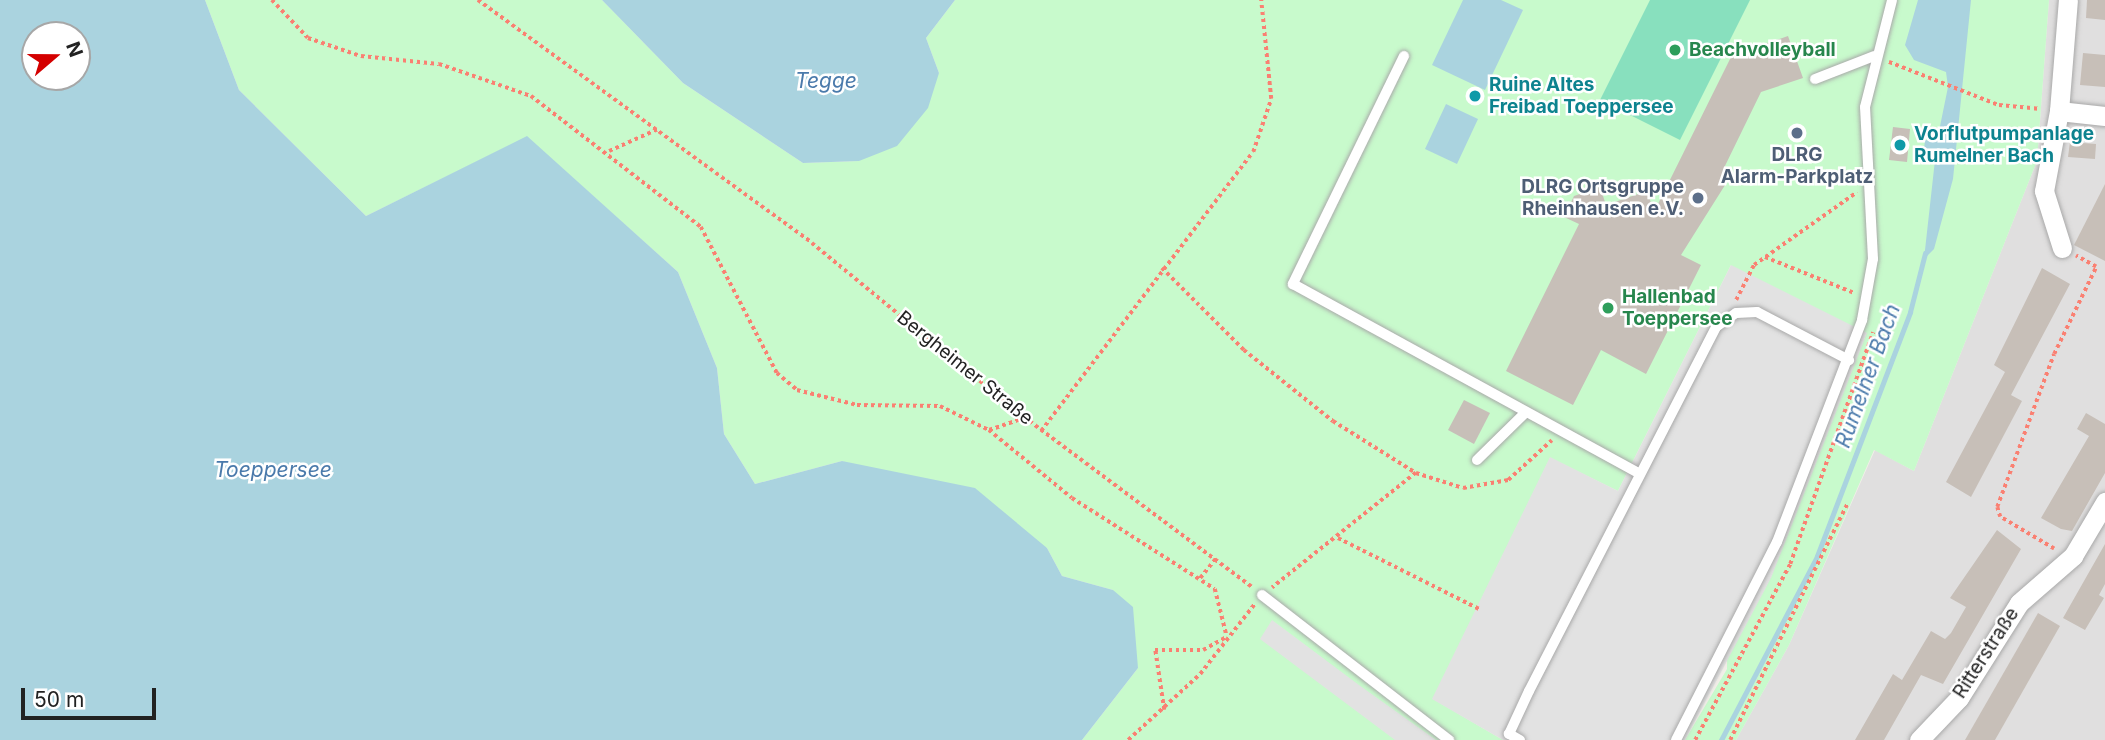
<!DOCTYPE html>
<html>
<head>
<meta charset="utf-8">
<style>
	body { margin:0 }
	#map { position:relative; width:2105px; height:740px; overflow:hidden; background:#f2efe9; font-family:Inter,sans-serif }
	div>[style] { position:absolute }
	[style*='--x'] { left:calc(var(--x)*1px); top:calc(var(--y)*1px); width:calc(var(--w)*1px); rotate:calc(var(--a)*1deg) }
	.residential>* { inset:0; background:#e0dfdf }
	.park>* { inset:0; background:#c8facc }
	.pitch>* { inset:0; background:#88e0be }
	.parking>* { inset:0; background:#e2e2e2 }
	.water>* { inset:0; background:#aad3df }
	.stream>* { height:5px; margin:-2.5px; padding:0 2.5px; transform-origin:2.5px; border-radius:2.5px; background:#aad3df }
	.building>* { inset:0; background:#c7bfb8 }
	.path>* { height:3.5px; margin-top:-1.75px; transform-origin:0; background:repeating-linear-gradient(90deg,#fa8072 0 3.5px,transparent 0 7px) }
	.roads { filter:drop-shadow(0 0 2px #a9a9a9) drop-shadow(0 0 2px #a9a9a9) }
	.lane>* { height:10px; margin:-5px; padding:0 5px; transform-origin:5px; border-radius:5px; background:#fff }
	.street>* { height:19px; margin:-9.5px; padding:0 9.5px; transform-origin:9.5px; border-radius:9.5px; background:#fff }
	.dots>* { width:19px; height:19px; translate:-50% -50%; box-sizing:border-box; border:4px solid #fff; border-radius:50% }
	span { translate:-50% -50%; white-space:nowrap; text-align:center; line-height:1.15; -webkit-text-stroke:5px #fff; paint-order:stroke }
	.leisure-label { font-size:19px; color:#27864d; font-weight:700 }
	.left { translate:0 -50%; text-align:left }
	.culture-label { font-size:19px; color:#0d838f; font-weight:700 }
	.service-label { font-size:19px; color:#4e5e75; font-weight:700 }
	.right { translate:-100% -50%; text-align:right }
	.street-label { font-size:19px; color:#222 }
	.water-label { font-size:21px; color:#4a7aab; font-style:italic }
	.north { position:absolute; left:21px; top:21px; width:70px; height:70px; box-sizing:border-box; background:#fff; border:2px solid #a7a7a7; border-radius:50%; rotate:70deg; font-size:19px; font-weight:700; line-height:28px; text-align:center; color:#222 }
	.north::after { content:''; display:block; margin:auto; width:24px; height:32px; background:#d40000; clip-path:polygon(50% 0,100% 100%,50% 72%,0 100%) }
	.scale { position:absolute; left:21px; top:688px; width:135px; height:32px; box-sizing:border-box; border:4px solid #222; border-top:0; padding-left:9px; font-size:21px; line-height:24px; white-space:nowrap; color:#222; -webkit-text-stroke:5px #fff; paint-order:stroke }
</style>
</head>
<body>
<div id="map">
	<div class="residential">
		<div style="clip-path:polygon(2049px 0,2105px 0,2105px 740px,1736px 740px,1789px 645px,1875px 450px,1914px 471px,2037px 161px)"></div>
	</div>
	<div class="park">
		<div style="clip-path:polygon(205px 0,602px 0,683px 83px,803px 163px,859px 161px,939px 73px,926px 38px,955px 0,2049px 0,2037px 161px,1914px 471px,1874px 450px,1789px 645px,1736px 740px,1685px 740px,1727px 669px,1731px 265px,1618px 491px,1550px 458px,1433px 699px,1503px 740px,1082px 740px,1138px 668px,1113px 590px,1062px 576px,1047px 548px,842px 461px,755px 484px,724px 434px,717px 368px,678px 272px,527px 137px,366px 216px,239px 90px)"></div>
	</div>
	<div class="pitch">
		<div style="clip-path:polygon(1650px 0,1750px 0,1680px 140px,1600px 100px)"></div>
	</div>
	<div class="parking">
		<div style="clip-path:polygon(1731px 265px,1867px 333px,1771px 578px,1685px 740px,1503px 740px,1432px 699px,1550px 457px,1618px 491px)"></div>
		<div style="clip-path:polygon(1272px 620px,1359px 685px,1436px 740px,1395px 740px,1260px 639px)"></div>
	</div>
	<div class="water">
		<div style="clip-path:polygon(evenodd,0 0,205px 0,239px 90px,366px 216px,527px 136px,678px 272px,717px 368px,724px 434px,755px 484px,842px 461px,975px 488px,1047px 548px,1062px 576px,1113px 590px,1133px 607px,1138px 668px,1082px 740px,0 740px,0 0,35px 35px,77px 35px,77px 77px,35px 77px,35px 35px)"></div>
		<div style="clip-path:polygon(602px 0,955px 0,926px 38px,939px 73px,928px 108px,897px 146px,859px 161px,803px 163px,683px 83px)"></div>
		<div style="clip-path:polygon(1463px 0,1501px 0,1523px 10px,1485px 90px,1432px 65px)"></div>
		<div style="clip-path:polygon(1918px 0,1971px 0,1953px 179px,1934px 249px,1924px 259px,1936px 151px,1924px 149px,1925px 140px,1937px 141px,1948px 87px,1946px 72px,1914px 60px,1905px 45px)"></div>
		<div style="clip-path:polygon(1446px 104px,1478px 119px,1457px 164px,1425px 149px)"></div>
	</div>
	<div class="stream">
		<div style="--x:1721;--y:740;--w:208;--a:-62.4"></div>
		<div style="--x:1817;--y:556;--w:261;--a:-69.1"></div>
		<div style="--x:1910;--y:312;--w:61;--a:-75.7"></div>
	</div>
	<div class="building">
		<div style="clip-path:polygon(2087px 0,2105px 0,2105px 20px,2086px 18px)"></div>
		<div style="clip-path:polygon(1788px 36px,1803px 78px,1761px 92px,1723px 170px,1732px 174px,1681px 255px,1701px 265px,1646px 374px,1601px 350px,1573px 405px,1506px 371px,1579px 224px,1564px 217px,1574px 196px,1600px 187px,1606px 205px,1647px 191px,1654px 212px,1732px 55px)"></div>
		<div style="clip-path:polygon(2083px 53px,2105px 55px,2105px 87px,2080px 85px)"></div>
		<div style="clip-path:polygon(1893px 127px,1910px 129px,1907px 162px,1889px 160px)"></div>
		<div style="clip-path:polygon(2070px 142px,2096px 144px,2095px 159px,2068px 157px)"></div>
		<div style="clip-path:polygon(2105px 184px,2105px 261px,2074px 245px)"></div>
		<div style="clip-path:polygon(2042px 268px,2070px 284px,2011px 395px,2022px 401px,1971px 497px,1946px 482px,2005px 372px,1994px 365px)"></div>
		<div style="clip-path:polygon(1464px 400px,1490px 413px,1474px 444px,1448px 430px)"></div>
		<div style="clip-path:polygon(2086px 413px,2105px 424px,2105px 473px,2072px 531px,2061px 529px,2041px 518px,2089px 436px,2077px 429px)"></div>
		<div style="clip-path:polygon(1997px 530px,2021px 549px,1943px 684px,1921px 675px,1884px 740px,1855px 740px,1893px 674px,1902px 680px,1931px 631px,1945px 639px,1951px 633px,1966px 607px,1950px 598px)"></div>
		<div style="clip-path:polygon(2105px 544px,2105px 584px,2099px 595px,2104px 598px,2085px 630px,2063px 618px)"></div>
		<div style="clip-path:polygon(2038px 613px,2060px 626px,1995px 740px,1965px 740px)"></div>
	</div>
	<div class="path">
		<div style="--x:272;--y:0;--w:52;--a:46.5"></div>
		<div style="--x:308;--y:38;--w:56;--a:18.8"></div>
		<div style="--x:361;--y:56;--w:78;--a:5.9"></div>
		<div style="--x:439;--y:64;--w:97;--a:19.2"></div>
		<div style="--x:531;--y:96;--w:215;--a:37.6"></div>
		<div style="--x:701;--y:227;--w:165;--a:62.5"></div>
		<div style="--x:777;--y:373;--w:26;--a:40"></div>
		<div style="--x:797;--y:390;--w:62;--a:14"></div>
		<div style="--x:857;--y:405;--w:83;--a:0.7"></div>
		<div style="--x:940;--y:406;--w:55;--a:26.1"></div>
		<div style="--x:989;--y:430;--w:107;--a:39.3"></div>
		<div style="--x:1072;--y:498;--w:169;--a:32.5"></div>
		<div style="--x:1215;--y:589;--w:49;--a:76"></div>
		<div style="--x:478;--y:0;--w:413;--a:36"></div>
		<div style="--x:812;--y:243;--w:274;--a:39.4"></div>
		<div style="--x:1024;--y:417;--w:284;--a:36.7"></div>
		<div style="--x:1889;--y:62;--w:118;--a:21.4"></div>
		<div style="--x:1999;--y:105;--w:42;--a:5.4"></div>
		<div style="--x:609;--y:151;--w:54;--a:-24.2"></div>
		<div style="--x:1765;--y:257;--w:96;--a:22"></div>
		<div style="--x:1162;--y:268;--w:116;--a:45"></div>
		<div style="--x:1244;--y:350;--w:114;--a:38.6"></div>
		<div style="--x:1333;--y:421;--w:98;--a:32.1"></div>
		<div style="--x:1416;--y:473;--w:184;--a:141.4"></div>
		<div style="--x:1736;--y:300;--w:39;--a:-63"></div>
		<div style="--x:1754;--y:265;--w:126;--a:-35.3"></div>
		<div style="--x:989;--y:430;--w:36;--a:-19"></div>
		<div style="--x:1041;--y:431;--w:350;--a:-52.8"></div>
		<div style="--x:1253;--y:152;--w:56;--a:-71.2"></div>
		<div style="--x:1271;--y:99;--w:100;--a:-95.8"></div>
		<div style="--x:1416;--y:473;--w:49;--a:17.7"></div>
		<div style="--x:1463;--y:488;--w:46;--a:-10.1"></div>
		<div style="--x:1508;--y:480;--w:59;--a:-42.3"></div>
		<div style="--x:1338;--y:538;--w:160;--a:26.7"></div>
		<div style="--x:2054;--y:549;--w:63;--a:-149.3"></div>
		<div style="--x:2000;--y:517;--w:10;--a:-107"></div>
		<div style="--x:1997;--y:507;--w:163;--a:-69.6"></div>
		<div style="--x:2054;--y:354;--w:97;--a:-64.2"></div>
		<div style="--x:2096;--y:267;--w:23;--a:-151"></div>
		<div style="--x:1200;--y:578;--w:26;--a:-51"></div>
		<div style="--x:1164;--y:710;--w:61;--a:-98.5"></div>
		<div style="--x:1155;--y:650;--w:48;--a:0"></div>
		<div style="--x:1203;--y:650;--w:25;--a:-29"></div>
		<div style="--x:1128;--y:740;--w:98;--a:-42.5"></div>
		<div style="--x:1200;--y:674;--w:88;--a:-52"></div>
		<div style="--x:1695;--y:740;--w:200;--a:-61.6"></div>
		<div style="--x:1790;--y:564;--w:246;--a:-70.3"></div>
		<div style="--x:1730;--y:740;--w:263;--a:-63.6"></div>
	</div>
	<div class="roads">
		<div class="lane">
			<div style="--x:1404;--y:56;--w:254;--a:116"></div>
			<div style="--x:1293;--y:284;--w:393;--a:28.7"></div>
			<div style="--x:1815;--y:79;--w:63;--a:-21.3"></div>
			<div style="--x:1477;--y:460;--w:67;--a:-44.4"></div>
			<div style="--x:1262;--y:595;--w:237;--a:37.8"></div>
			<div style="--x:1520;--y:740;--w:13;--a:-151"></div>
			<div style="--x:1509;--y:734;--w:47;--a:-65.1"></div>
			<div style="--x:1529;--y:691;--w:409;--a:-62.8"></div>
			<div style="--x:1716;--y:327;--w:24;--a:-35"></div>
			<div style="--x:1736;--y:313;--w:21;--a:-3"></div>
			<div style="--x:1757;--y:312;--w:104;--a:27.6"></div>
			<div style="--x:1676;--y:740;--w:222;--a:-63"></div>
			<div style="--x:1777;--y:542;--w:238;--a:-69"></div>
			<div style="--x:1862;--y:320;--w:62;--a:-79.8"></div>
			<div style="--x:1873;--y:259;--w:152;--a:-93"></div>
			<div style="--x:1865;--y:107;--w:110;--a:-75.8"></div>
		</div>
		<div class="street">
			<div style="--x:2059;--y:111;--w:46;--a:6.2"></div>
			<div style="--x:2062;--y:248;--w:60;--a:-107.5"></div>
			<div style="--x:2044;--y:191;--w:81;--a:-79.4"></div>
			<div style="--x:2059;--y:111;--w:111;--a:-85.4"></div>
			<div style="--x:1919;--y:740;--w:58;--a:-46.4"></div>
			<div style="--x:1959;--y:698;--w:112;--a:-57.7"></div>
			<div style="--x:2019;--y:603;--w:72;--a:-41"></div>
			<div style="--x:2073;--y:556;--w:63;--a:-59.3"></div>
		</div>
	</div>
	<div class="dots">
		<div style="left:1675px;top:50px;background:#2e9e5b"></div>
		<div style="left:1475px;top:96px;background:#0f9aa8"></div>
		<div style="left:1797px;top:133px;background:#5c6f8a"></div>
		<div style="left:1900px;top:145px;background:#0f9aa8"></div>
		<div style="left:1698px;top:198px;background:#5c6f8a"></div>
		<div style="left:1608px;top:308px;background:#2e9e5b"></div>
	</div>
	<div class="leisure-label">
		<span class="left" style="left:1689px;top:50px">Beachvolleyball</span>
		<span class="left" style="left:1622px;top:308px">Hallenbad<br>Toeppersee</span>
	</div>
	<div class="culture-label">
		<span class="left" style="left:1489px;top:96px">Ruine Altes<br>Freibad Toeppersee</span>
		<span class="left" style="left:1914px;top:145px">Vorflutpumpanlage<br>Rumelner Bach</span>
	</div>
	<div class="service-label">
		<span style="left:1797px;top:166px">DLRG<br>Alarm-Parkplatz</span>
		<span class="right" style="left:1684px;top:198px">DLRG Ortsgruppe<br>Rheinhausen e.V.</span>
	</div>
	<div class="street-label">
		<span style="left:965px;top:368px;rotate:39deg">Bergheimer Straße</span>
		<span style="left:1986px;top:653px;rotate:-57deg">Ritterstraße</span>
	</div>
	<div class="water-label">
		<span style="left:826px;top:81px">Tegge</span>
		<span style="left:1868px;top:376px;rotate:-70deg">Rumelner Bach</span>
		<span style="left:273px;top:470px">Toeppersee</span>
	</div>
	<div class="north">N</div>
	<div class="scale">50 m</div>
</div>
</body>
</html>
